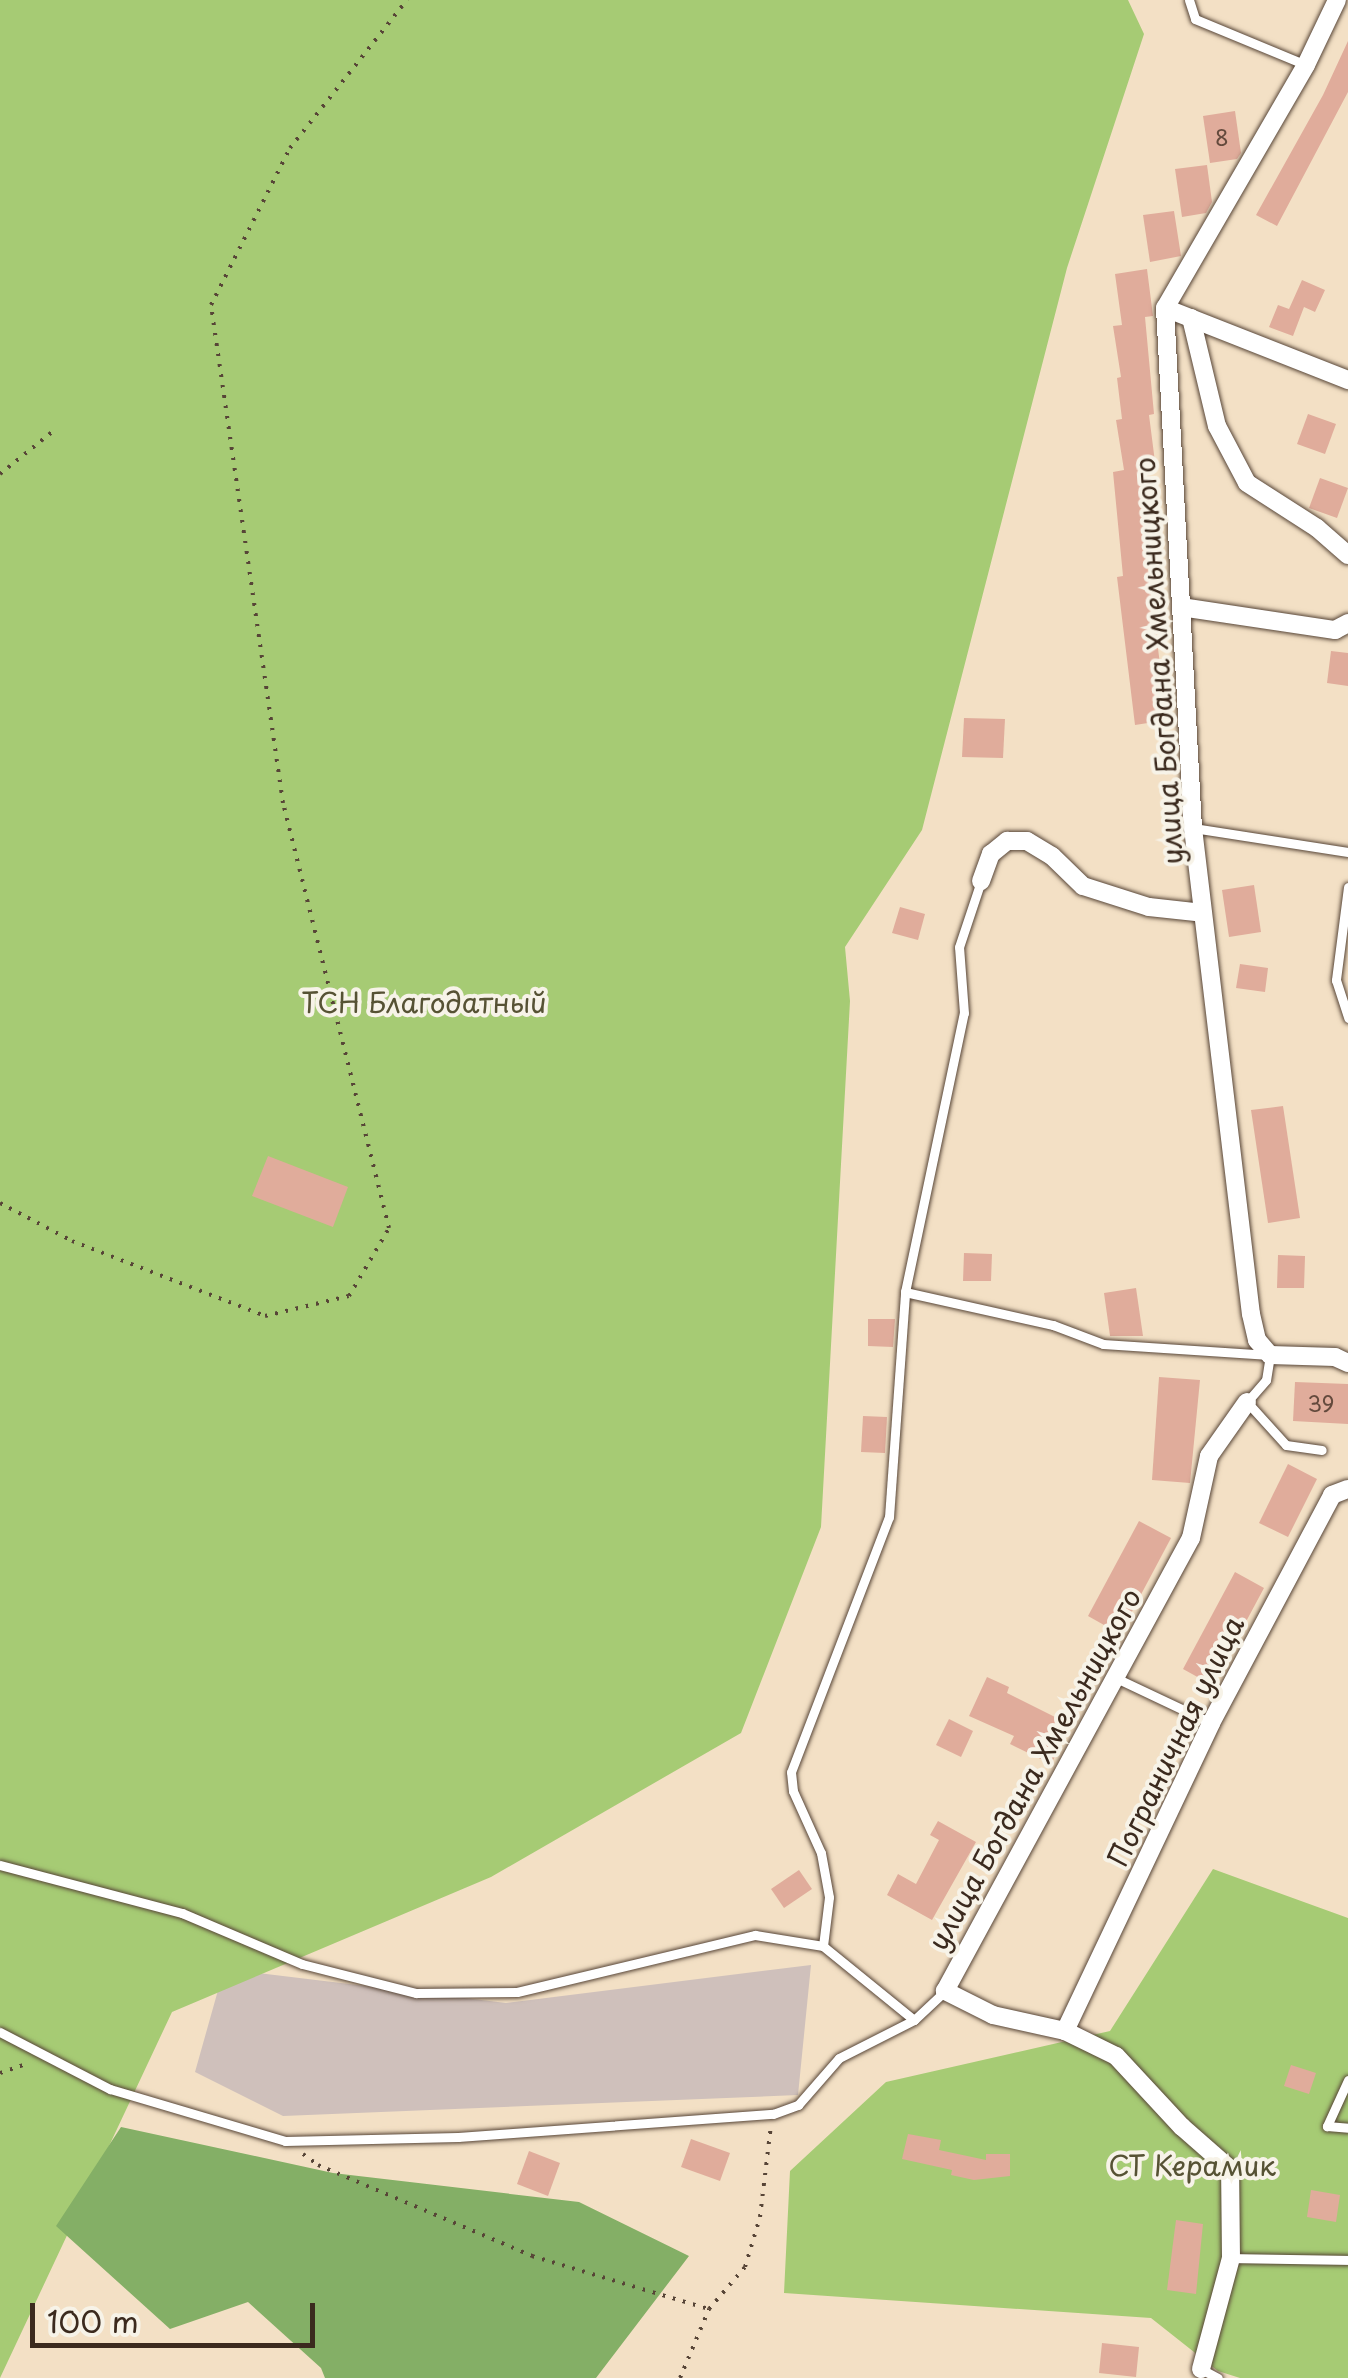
<!DOCTYPE html>
<html>
<head>
<meta charset="utf-8">
<style>
	body { margin:0 }
	#map { position:relative; width:1348px; height:2378px; overflow:hidden; background:#f3e0c5; font-family:"Playpen Sans",sans-serif }
	div>[style] { position:absolute }
	[style*='--x'] { left:calc(var(--x)*1px); top:calc(var(--y)*1px); width:calc(var(--w)*1px); rotate:calc(var(--a)*1deg) }
	.industrial>* { inset:0; background:#cfc0bb }
	.green>* { inset:0; background:#a6cb74 }
	.forest>* { inset:0; background:#84af66 }
	.building>* { inset:0; background:#e0ac9b }
	.path>* { height:4px; margin-top:-2px; transform-origin:0; background:repeating-linear-gradient(90deg,#574537 0 2.5px,transparent 0 10.5px) }
	.roads { filter:drop-shadow(0 0 2px #574537) drop-shadow(0 0 2px #574537) }
	.service>* { height:9px; margin:-4.5px; padding:0 4.5px; transform-origin:4.5px; border-radius:4.5px; background:#fff }
	.minor>* { height:18px; margin:-9px; padding:0 9px; transform-origin:9px; border-radius:9px; background:#fff }
	span { translate:-50% -50%; white-space:nowrap; text-align:center; line-height:1.15; -webkit-text-stroke:8px #f7f3e8; paint-order:stroke }
	.number-label { font-size:22px; color:#644a3d }
	.number-label span { -webkit-text-stroke-width:0 }
	.street-label { font-size:28px; color:#3b2a1e }
	.park-label { font-size:28px; color:#565234 }
	.scale { position:absolute; left:30px; top:2303px; width:285px; height:45px; box-sizing:border-box; border:5px solid #3b2a1e; border-top:0; padding-left:12px; font-size:30px; line-height:35px; white-space:nowrap; color:#3b2a1e; -webkit-text-stroke:8px #f7f3e8; paint-order:stroke }
</style>
</head>
<body>
<div id="map">
	<div class="industrial">
		<div style="clip-path:polygon(811px 1965px,798px 2095px,283px 2116px,195px 2072px,224px 1969px,506px 2003px)"></div>
	</div>
	<div class="green">
		<div style="clip-path:polygon(0 0,1128px 0,1144px 34px,1067px 268px,922px 830px,845px 947px,850px 1001px,821px 1527px,741px 1733px,491px 1877px,172px 2012px,0 2378px)"></div>
		<div style="clip-path:polygon(1213px 1869px,1348px 1918px,1348px 2378px,1240px 2378px,1218px 2371px,1151px 2318px,784px 2293px,790px 2171px,886px 2082px,1110px 2031px)"></div>
	</div>
	<div class="forest">
		<div style="clip-path:polygon(121px 2127px,333px 2173px,579px 2202px,689px 2256px,596px 2378px,325px 2378px,321px 2368px,248px 2302px,170px 2329px,56px 2226px)"></div>
	</div>
	<div class="building">
		<div style="clip-path:polygon(1348px 41px,1348px 92px,1277px 226px,1256px 215px,1323px 95px)"></div>
		<div style="clip-path:polygon(1235px 111px,1241px 153px,1237px 159px,1210px 163px,1203px 116px)"></div>
		<div style="clip-path:polygon(1207px 165px,1212px 202px,1206px 213px,1182px 217px,1175px 169px)"></div>
		<div style="clip-path:polygon(1174px 211px,1181px 256px,1150px 262px,1143px 215px)"></div>
		<div style="clip-path:polygon(1147px 269px,1153px 316px,1145px 317px,1154px 414px,1149px 415px,1155px 462px,1145px 464px,1154px 568px,1148px 569px,1167px 720px,1135px 725px,1117px 577px,1123px 576px,1113px 472px,1124px 470px,1116px 420px,1122px 419px,1117px 378px,1121px 377px,1113px 326px,1122px 325px,1115px 274px)"></div>
		<div style="clip-path:polygon(1302px 280px,1325px 290px,1315px 312px,1304px 307px,1293px 336px,1269px 327px,1278px 305px,1289px 309px)"></div>
		<div style="clip-path:polygon(1308px 414px,1336px 424px,1325px 454px,1297px 444px)"></div>
		<div style="clip-path:polygon(1320px 478px,1348px 488px,1337px 518px,1309px 508px)"></div>
		<div style="clip-path:polygon(1331px 651px,1348px 653px,1348px 686px,1327px 683px)"></div>
		<div style="clip-path:polygon(964px 718px,1005px 719px,1003px 758px,962px 757px)"></div>
		<div style="clip-path:polygon(1254px 885px,1261px 932px,1229px 937px,1222px 890px)"></div>
		<div style="clip-path:polygon(900px 907px,925px 914px,918px 940px,892px 933px)"></div>
		<div style="clip-path:polygon(1240px 964px,1268px 968px,1265px 992px,1236px 988px)"></div>
		<div style="clip-path:polygon(1283px 1106px,1300px 1218px,1268px 1223px,1251px 1110px)"></div>
		<div style="clip-path:polygon(268px 1156px,348px 1187px,333px 1227px,252px 1196px)"></div>
		<div style="clip-path:polygon(964px 1253px,992px 1254px,991px 1281px,963px 1281px)"></div>
		<div style="clip-path:polygon(1278px 1255px,1305px 1256px,1304px 1288px,1277px 1288px)"></div>
		<div style="clip-path:polygon(1136px 1288px,1143px 1336px,1110px 1336px,1104px 1293px)"></div>
		<div style="clip-path:polygon(868px 1319px,895px 1319px,893px 1347px,868px 1346px)"></div>
		<div style="clip-path:polygon(1159px 1377px,1200px 1380px,1190px 1483px,1152px 1480px)"></div>
		<div style="clip-path:polygon(1295px 1382px,1348px 1384px,1348px 1424px,1293px 1421px)"></div>
		<div style="clip-path:polygon(863px 1416px,887px 1417px,885px 1453px,861px 1452px)"></div>
		<div style="clip-path:polygon(1288px 1464px,1317px 1479px,1288px 1537px,1259px 1523px)"></div>
		<div style="clip-path:polygon(1139px 1521px,1171px 1538px,1120px 1634px,1088px 1616px)"></div>
		<div style="clip-path:polygon(1235px 1572px,1264px 1588px,1212px 1685px,1183px 1669px)"></div>
		<div style="clip-path:polygon(987px 1677px,1009px 1687px,1007px 1693px,1071px 1725px,1051px 1764px,1010px 1744px,1014px 1736px,969px 1716px)"></div>
		<div style="clip-path:polygon(949px 1719px,973px 1731px,961px 1757px,936px 1745px)"></div>
		<div style="clip-path:polygon(938px 1821px,976px 1842px,932px 1920px,887px 1895px,898px 1874px,916px 1884px,939px 1840px,930px 1835px)"></div>
		<div style="clip-path:polygon(799px 1870px,812px 1889px,784px 1908px,771px 1889px)"></div>
		<div style="clip-path:polygon(1291px 2065px,1316px 2073px,1309px 2094px,1284px 2086px)"></div>
		<div style="clip-path:polygon(908px 2134px,941px 2140px,939px 2150px,986px 2160px,986px 2154px,1010px 2154px,1010px 2176px,974px 2180px,951px 2175px,952px 2170px,902px 2159px)"></div>
		<div style="clip-path:polygon(691px 2139px,730px 2153px,720px 2181px,681px 2167px)"></div>
		<div style="clip-path:polygon(529px 2151px,560px 2163px,548px 2196px,517px 2184px)"></div>
		<div style="clip-path:polygon(1311px 2190px,1340px 2195px,1336px 2222px,1307px 2217px)"></div>
		<div style="clip-path:polygon(1176px 2220px,1203px 2224px,1196px 2294px,1167px 2290px)"></div>
		<div style="clip-path:polygon(1102px 2343px,1139px 2347px,1136px 2377px,1099px 2373px)"></div>
	</div>
	<div class="path">
		<div style="--x:0;--y:474;--w:67;--a:-38.9"></div>
		<div style="--x:0;--y:1203;--w:81;--a:27.8"></div>
		<div style="--x:72;--y:1241;--w:207;--a:21.2"></div>
		<div style="--x:265;--y:1316;--w:86;--a:-13.4"></div>
		<div style="--x:349;--y:1296;--w:79;--a:-59.5"></div>
		<div style="--x:389;--y:1228;--w:438;--a:-104"></div>
		<div style="--x:283;--y:803;--w:503;--a:-98.23"></div>
		<div style="--x:211;--y:305;--w:176;--a:-63.3"></div>
		<div style="--x:290;--y:148;--w:189;--a:-51.7"></div>
		<div style="--x:0;--y:2073;--w:31;--a:-19"></div>
		<div style="--x:303;--y:2154;--w:19;--a:36"></div>
		<div style="--x:318;--y:2165;--w:233;--a:23"></div>
		<div style="--x:532;--y:2256;--w:185;--a:16.7"></div>
		<div style="--x:680;--y:2378;--w:75;--a:-67.2"></div>
		<div style="--x:709;--y:2309;--w:55;--a:-49.4"></div>
		<div style="--x:745;--y:2267;--w:52;--a:-73.3"></div>
		<div style="--x:760;--y:2217;--w:93;--a:-83.2"></div>
	</div>
	<div class="roads">
		<div class="service">
			<div style="--x:1189;--y:0;--w:20;--a:72"></div>
			<div style="--x:1195;--y:19;--w:120;--a:22.5"></div>
			<div style="--x:1193;--y:828;--w:157;--a:8.8"></div>
			<div style="--x:1348;--y:887;--w:94;--a:97.4"></div>
			<div style="--x:1336;--y:980;--w:40;--a:72"></div>
			<div style="--x:905;--y:1292;--w:152;--a:12.6"></div>
			<div style="--x:1053;--y:1325;--w:53;--a:20.8"></div>
			<div style="--x:1103;--y:1344;--w:167;--a:3.8"></div>
			<div style="--x:1270;--y:1355;--w:25;--a:99"></div>
			<div style="--x:1266;--y:1380;--w:29;--a:131"></div>
			<div style="--x:1247;--y:1402;--w:58;--a:47.8"></div>
			<div style="--x:1286;--y:1445;--w:36;--a:8"></div>
			<div style="--x:1116;--y:1678;--w:105;--a:25.3"></div>
			<div style="--x:0;--y:1865;--w:188;--a:14.8"></div>
			<div style="--x:182;--y:1913;--w:130;--a:23"></div>
			<div style="--x:302;--y:1964;--w:118;--a:14.3"></div>
			<div style="--x:416;--y:1993;--w:101;--a:-0.6"></div>
			<div style="--x:517;--y:1992;--w:245;--a:-13.5"></div>
			<div style="--x:755;--y:1935;--w:69;--a:9.2"></div>
			<div style="--x:945;--y:1991;--w:42;--a:136.9"></div>
			<div style="--x:914;--y:2020;--w:117;--a:-140.9"></div>
			<div style="--x:823;--y:1946;--w:49;--a:-83"></div>
			<div style="--x:829;--y:1897;--w:45;--a:-100.3"></div>
			<div style="--x:821;--y:1853;--w:68;--a:-114.3"></div>
			<div style="--x:793;--y:1791;--w:19;--a:-96"></div>
			<div style="--x:791;--y:1772;--w:273;--a:-69"></div>
			<div style="--x:889;--y:1517;--w:226;--a:-85.9"></div>
			<div style="--x:905;--y:1292;--w:285;--a:-78.1"></div>
			<div style="--x:964;--y:1013;--w:66;--a:-94.3"></div>
			<div style="--x:959;--y:947;--w:70;--a:-71.6"></div>
			<div style="--x:0;--y:2032;--w:124;--a:27.4"></div>
			<div style="--x:110;--y:2089;--w:183;--a:16.5"></div>
			<div style="--x:285;--y:2141;--w:173;--a:-1.3"></div>
			<div style="--x:458;--y:2137;--w:316;--a:-4.2"></div>
			<div style="--x:773;--y:2114;--w:27;--a:-20"></div>
			<div style="--x:798;--y:2105;--w:62;--a:-48.9"></div>
			<div style="--x:839;--y:2058;--w:84;--a:-26.9"></div>
			<div style="--x:1348;--y:2080;--w:51;--a:114.5"></div>
			<div style="--x:1327;--y:2126;--w:21;--a:5"></div>
			<div style="--x:1231;--y:2258;--w:117;--a:1"></div>
			<div style="--x:1201;--y:2369;--w:19;--a:28"></div>
		</div>
		<div class="minor">
			<div style="--x:1337;--y:0;--w:72;--a:115.5"></div>
			<div style="--x:1306;--y:65;--w:281;--a:120.1"></div>
			<div style="--x:1165;--y:308;--w:521;--a:86.92"></div>
			<div style="--x:1193;--y:828;--w:489;--a:83.2"></div>
			<div style="--x:1251;--y:1314;--w:27;--a:77"></div>
			<div style="--x:1257;--y:1340;--w:20;--a:49"></div>
			<div style="--x:1270;--y:1355;--w:65;--a:1.8"></div>
			<div style="--x:1335;--y:1357;--w:14;--a:25"></div>
			<div style="--x:1165;--y:308;--w:197;--a:21.5"></div>
			<div style="--x:1191;--y:318;--w:111;--a:76.5"></div>
			<div style="--x:1217;--y:426;--w:64;--a:62.2"></div>
			<div style="--x:1247;--y:483;--w:83;--a:32.7"></div>
			<div style="--x:1317;--y:528;--w:41;--a:41.1"></div>
			<div style="--x:1181;--y:607;--w:156;--a:8.5"></div>
			<div style="--x:1335;--y:630;--w:15;--a:-28"></div>
			<div style="--x:981;--y:881;--w:29;--a:-70"></div>
			<div style="--x:991;--y:854;--w:21;--a:-39"></div>
			<div style="--x:1007;--y:841;--w:20;--a:0"></div>
			<div style="--x:1027;--y:841;--w:29;--a:31"></div>
			<div style="--x:1052;--y:856;--w:43;--a:44.1"></div>
			<div style="--x:1083;--y:886;--w:69;--a:17.7"></div>
			<div style="--x:1149;--y:907;--w:54;--a:6.3"></div>
			<div style="--x:1065;--y:2031;--w:341;--a:-64.6"></div>
			<div style="--x:1211;--y:1723;--w:258;--a:-62"></div>
			<div style="--x:1332;--y:1495;--w:17;--a:-21"></div>
			<div style="--x:1201;--y:2369;--w:115;--a:-74.9"></div>
			<div style="--x:1231;--y:2258;--w:89;--a:-90.6"></div>
			<div style="--x:1230;--y:2169;--w:64;--a:-138.8"></div>
			<div style="--x:1182;--y:2127;--w:97;--a:-132.9"></div>
			<div style="--x:1116;--y:2056;--w:57;--a:-153.9"></div>
			<div style="--x:1065;--y:2031;--w:74;--a:-167.5"></div>
			<div style="--x:993;--y:2015;--w:54;--a:-153.4"></div>
			<div style="--x:945;--y:1991;--w:515;--a:-61.5"></div>
			<div style="--x:1191;--y:1538;--w:84;--a:-77.6"></div>
			<div style="--x:1209;--y:1456;--w:66;--a:-54.9"></div>
		</div>
	</div>
	<div class="number-label">
		<span style="left:1222px;top:137px">8</span>
		<span style="left:1321px;top:1403px">39</span>
	</div>
	<div class="street-label">
		<span style="left:1158px;top:661px;rotate:-94deg">улица Богдана Хмельницкого</span>
		<span style="left:1175px;top:1741px;rotate:-64deg">Пограничная улица</span>
		<span style="left:1034px;top:1769px;rotate:-61deg">улица Богдана Хмельницкого</span>
	</div>
	<div class="park-label">
		<span style="left:424px;top:1002px">ТСН Благодатный</span>
		<span style="left:1192px;top:2165px">СТ Керамик</span>
	</div>
	<div class="scale">100 m</div>
</div>
</body>
</html>
